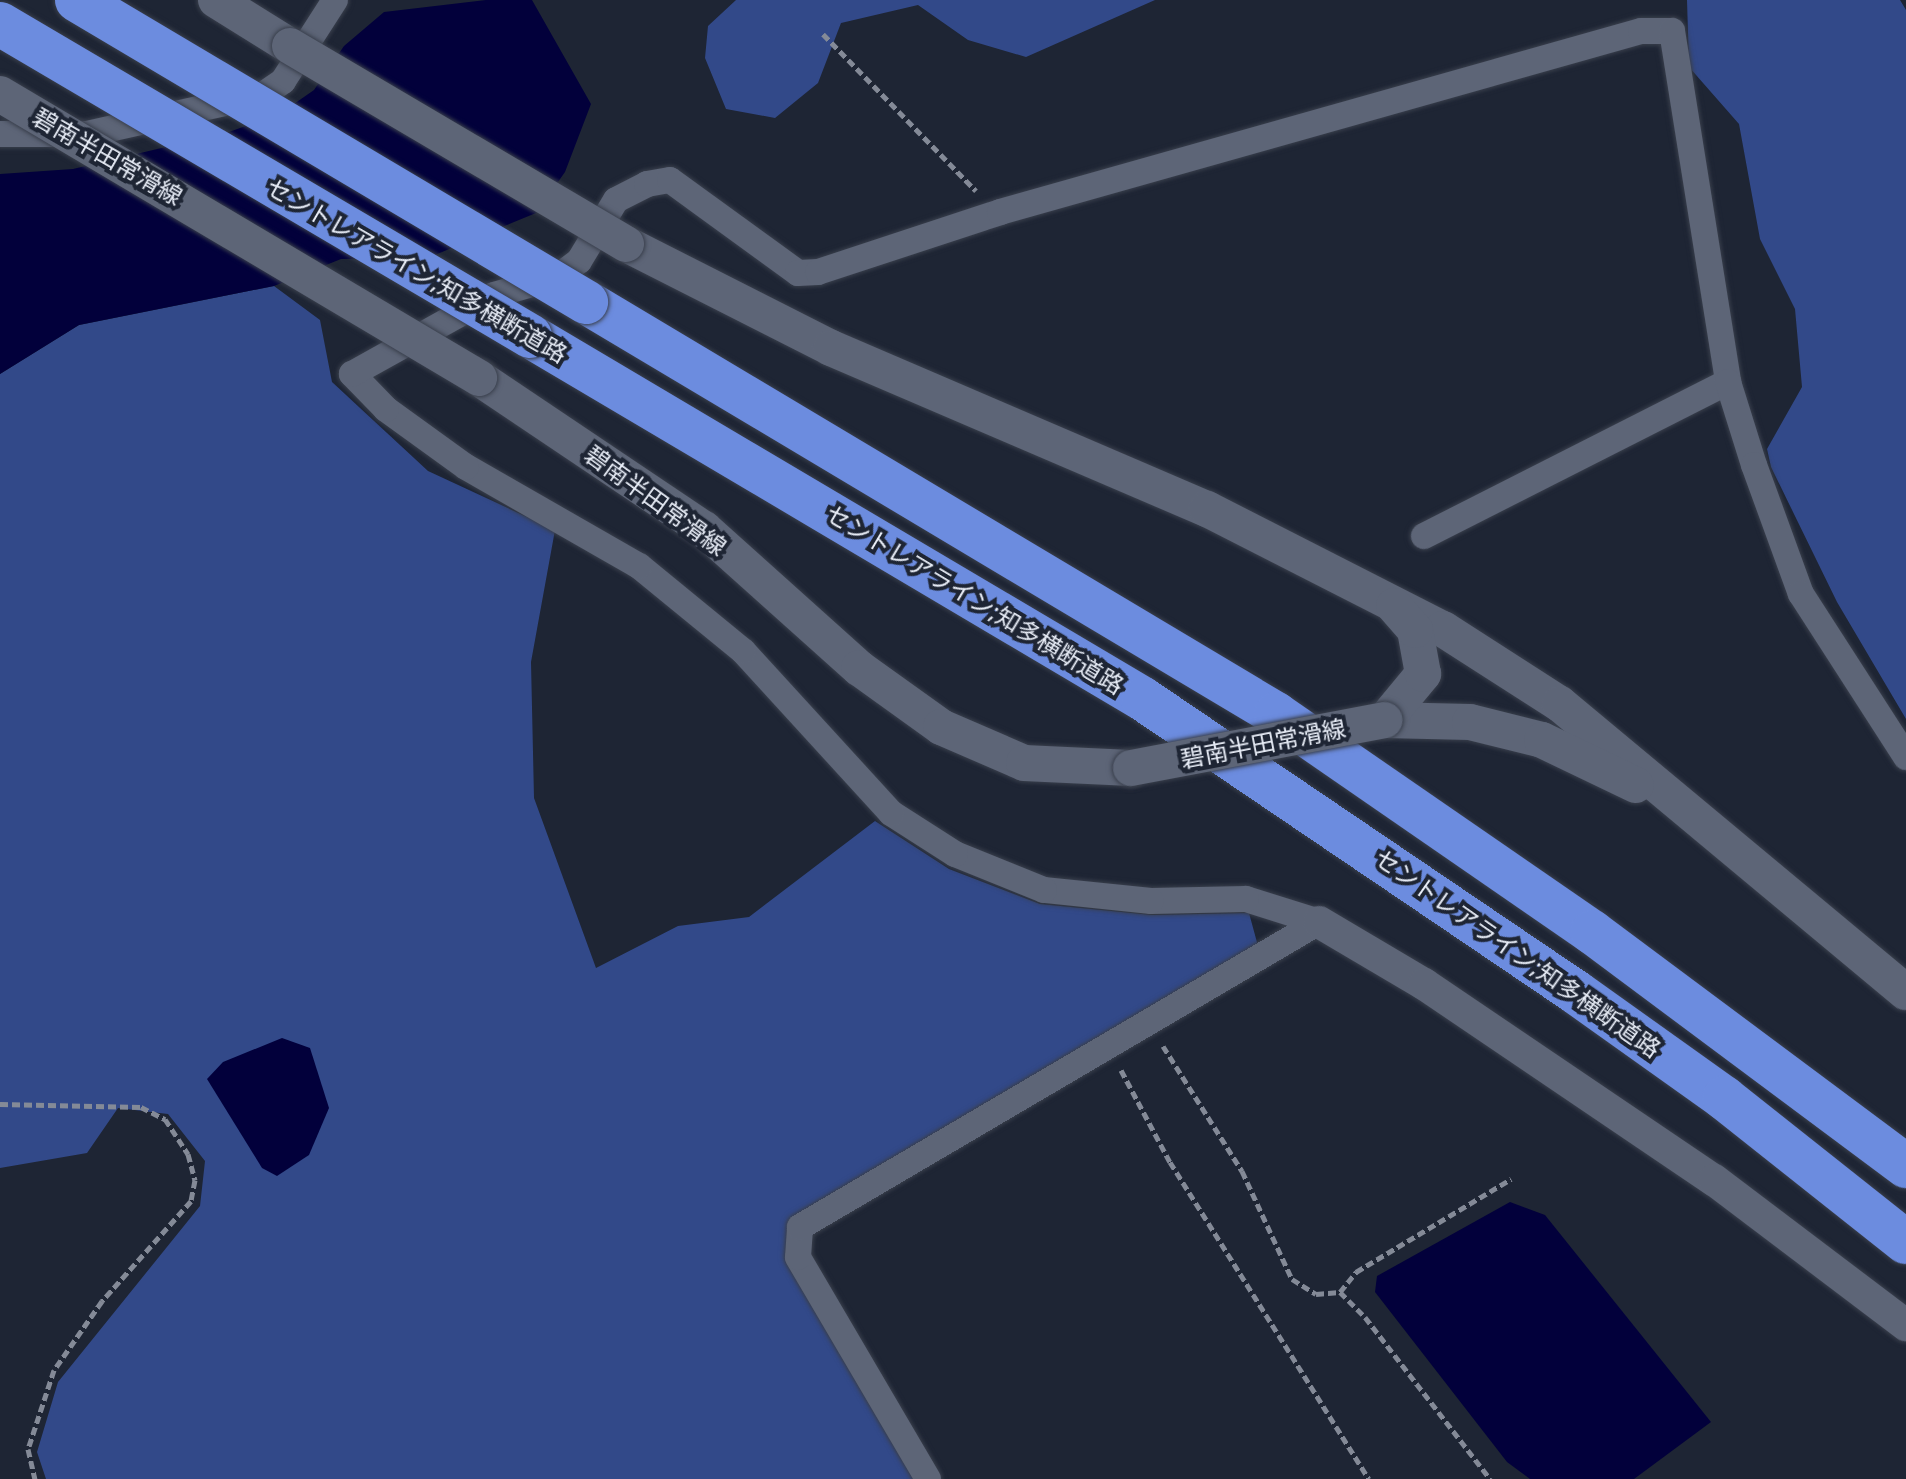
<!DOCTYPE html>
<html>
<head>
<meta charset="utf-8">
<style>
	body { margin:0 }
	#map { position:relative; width:1906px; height:1479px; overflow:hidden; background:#1e2534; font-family:"Noto Sans","Noto Sans JP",sans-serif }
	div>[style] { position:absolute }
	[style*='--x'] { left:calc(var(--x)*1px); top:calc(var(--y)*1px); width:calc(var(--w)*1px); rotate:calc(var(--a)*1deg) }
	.forest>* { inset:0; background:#324989 }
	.water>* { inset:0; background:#02003b }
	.path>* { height:5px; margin-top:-2.5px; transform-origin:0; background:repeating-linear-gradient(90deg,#848a97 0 8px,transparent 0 12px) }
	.roads { filter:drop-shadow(0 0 2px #393f4c) drop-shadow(0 0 2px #393f4c) }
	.minor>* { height:26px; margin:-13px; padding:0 13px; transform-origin:13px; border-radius:13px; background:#5d6577 }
	.tertiary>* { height:32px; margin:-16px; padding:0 16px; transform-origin:16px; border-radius:16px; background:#5d6577 }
	.secondary>* { height:36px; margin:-18px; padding:0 18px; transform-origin:18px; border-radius:18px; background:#5d6577 }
	.motorway>* { height:44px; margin:-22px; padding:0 22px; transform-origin:22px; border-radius:22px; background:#6c8cdf }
	.bridges { filter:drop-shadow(0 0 2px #393f4c) drop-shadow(0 0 2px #393f4c) }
	.secondary-bridge>* { height:36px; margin:-18px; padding:0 18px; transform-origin:18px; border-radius:18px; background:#5d6577 }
	.motorway-bridge>* { height:44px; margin:-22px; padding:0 22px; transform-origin:22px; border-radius:22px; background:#6c8cdf }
	span { translate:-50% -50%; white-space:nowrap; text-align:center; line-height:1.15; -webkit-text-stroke:8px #1e2534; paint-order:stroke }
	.street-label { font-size:24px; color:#e8edf7 }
</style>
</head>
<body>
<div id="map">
	<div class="forest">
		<div style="clip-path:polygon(736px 0,1155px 0,1026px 57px,968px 40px,918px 5px,841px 23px,818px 83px,775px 118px,726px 109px,705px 58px,708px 26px)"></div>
		<div style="clip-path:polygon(1687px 0,1900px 0,1906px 10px,1906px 719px,1837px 602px,1771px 467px,1767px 449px,1802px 387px,1795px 309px,1760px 239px,1739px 124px,1689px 67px)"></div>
		<div style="clip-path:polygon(274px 286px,320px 320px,332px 382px,428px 471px,555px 530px,531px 662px,534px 798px,596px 968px,678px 926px,749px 917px,875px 821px,949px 869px,1040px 904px,1152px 915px,1249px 913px,1258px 946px,788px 1234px,914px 1479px,46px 1479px,37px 1452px,58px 1382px,200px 1206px,205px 1161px,168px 1114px,118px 1108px,87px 1153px,0 1168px,0 374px,79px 325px)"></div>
	</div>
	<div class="water">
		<div style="clip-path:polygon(486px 0,532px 0,591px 104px,565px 172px,536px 213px,430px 257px,341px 259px,274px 286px,79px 325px,0 374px,0 174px,73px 169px,229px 132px,281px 113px,314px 90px,344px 46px,384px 12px)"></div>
		<div style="clip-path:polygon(282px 1038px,310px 1048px,329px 1108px,309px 1155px,277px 1176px,262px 1168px,207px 1079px,223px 1062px)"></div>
		<div style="clip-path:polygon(1510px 1202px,1545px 1215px,1711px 1422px,1634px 1479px,1530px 1479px,1507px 1462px,1375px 1292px,1377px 1276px)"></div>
	</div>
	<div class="path">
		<div style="--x:823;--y:34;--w:219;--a:45.7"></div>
		<div style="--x:1163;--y:1046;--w:148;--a:57.7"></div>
		<div style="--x:1242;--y:1171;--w:119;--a:65.2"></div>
		<div style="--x:1292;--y:1279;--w:28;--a:32"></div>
		<div style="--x:1316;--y:1294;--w:24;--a:-5"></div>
		<div style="--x:1340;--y:1292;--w:35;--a:45"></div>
		<div style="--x:1365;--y:1317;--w:205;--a:52.3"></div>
		<div style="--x:1121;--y:1070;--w:104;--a:62"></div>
		<div style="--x:1170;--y:1162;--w:374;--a:57.9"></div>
		<div style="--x:0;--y:1104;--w:141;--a:1.2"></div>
		<div style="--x:141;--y:1107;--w:27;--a:27"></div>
		<div style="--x:165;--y:1119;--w:42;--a:56.7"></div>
		<div style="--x:188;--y:1154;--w:27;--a:75"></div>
		<div style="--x:195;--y:1180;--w:21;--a:101"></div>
		<div style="--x:191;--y:1201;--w:134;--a:131.7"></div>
		<div style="--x:102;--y:1301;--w:84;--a:124.8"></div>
		<div style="--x:54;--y:1370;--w:83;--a:108.2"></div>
		<div style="--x:28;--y:1449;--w:31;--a:77"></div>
		<div style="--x:1340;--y:1292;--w:26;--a:-51"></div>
		<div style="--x:1356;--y:1272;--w:181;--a:-31"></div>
	</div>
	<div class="roads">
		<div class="minor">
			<div style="--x:0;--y:134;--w:87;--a:0"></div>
			<div style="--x:87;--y:134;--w:181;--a:-12.7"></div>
			<div style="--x:264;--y:94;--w:23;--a:-34"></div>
			<div style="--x:283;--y:81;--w:96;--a:-57.3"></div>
			<div style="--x:1424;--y:536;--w:341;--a:-26.9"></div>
			<div style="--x:1319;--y:922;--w:77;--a:-162.5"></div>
			<div style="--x:1246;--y:899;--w:95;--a:178.8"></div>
			<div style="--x:1151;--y:901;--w:108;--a:-174.1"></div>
			<div style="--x:1044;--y:890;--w:96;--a:-158"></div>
			<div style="--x:955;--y:854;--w:76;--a:-147.4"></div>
			<div style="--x:891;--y:813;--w:219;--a:-132.4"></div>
			<div style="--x:743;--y:651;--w:134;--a:-140.7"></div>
			<div style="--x:639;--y:566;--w:199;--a:-150.2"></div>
			<div style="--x:466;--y:467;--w:99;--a:-144.1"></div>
			<div style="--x:386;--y:409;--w:49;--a:-134.2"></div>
			<div style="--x:352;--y:374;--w:162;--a:-29.1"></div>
			<div style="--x:494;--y:295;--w:68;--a:-16.3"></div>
			<div style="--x:559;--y:276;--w:25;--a:-37"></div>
			<div style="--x:579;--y:261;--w:71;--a:-58.8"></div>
			<div style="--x:616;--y:200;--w:35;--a:-27"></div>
			<div style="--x:647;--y:184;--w:23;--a:-10"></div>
			<div style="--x:670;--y:180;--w:158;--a:36"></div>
			<div style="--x:798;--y:273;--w:20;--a:-3"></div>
			<div style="--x:818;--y:272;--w:192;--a:-18.2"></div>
			<div style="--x:1000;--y:212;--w:666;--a:-15.77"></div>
			<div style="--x:1641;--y:31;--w:31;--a:0"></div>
			<div style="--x:1672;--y:31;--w:355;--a:80.9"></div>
			<div style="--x:1728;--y:382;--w:87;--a:72.6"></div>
			<div style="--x:1754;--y:465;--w:137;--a:70"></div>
			<div style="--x:1801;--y:594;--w:194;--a:57.2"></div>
			<div style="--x:928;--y:1479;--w:257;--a:-120.4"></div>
			<div style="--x:798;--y:1257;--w:30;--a:-86"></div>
			<div style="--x:800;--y:1227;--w:602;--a:-30.44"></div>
		</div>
		<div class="tertiary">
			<div style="--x:1319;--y:922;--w:122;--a:30.6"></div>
			<div style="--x:1424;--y:984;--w:350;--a:34.1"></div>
			<div style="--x:1714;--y:1180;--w:241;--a:37.1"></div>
		</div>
		<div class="secondary">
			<div style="--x:216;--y:0;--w:87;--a:31.9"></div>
			<div style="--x:626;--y:244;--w:230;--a:26.9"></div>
			<div style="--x:831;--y:348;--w:409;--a:23.2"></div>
			<div style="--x:1207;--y:509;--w:265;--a:27"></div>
			<div style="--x:1443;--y:629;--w:139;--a:32.7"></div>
			<div style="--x:1560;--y:704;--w:450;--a:39.8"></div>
			<div style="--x:479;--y:378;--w:271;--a:33.9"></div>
			<div style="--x:704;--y:529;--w:208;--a:41.9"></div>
			<div style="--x:859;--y:668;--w:101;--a:35.7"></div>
			<div style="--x:941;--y:727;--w:90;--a:23.4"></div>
			<div style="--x:1024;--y:763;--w:107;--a:2.7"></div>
			<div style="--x:1385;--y:720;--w:85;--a:1.3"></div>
			<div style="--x:1470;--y:722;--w:74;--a:14"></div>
			<div style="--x:1542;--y:740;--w:104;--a:25.6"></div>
			<div style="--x:1385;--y:720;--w:60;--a:-50.4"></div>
			<div style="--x:1423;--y:674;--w:45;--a:-100.3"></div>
			<div style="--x:1415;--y:630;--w:32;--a:-131"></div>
		</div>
		<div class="motorway">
			<div style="--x:586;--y:302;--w:804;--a:30.84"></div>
			<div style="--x:1276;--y:714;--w:384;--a:34.6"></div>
			<div style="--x:1592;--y:932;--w:392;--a:36.7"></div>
			<div style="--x:530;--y:336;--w:712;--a:30.63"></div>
			<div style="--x:1143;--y:699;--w:524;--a:34.11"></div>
			<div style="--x:1577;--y:993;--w:181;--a:35.5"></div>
			<div style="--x:1724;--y:1098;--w:232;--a:38.4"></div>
		</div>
	</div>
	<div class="bridges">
		<div class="secondary-bridge">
			<div style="--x:290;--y:46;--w:390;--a:30.5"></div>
			<div style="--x:0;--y:94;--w:557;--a:30.66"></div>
			<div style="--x:1131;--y:768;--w:258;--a:-10.7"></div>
		</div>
		<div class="motorway-bridge">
			<div style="--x:77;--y:0;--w:592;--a:30.68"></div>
			<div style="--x:0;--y:24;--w:615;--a:30.48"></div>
		</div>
	</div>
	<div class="street-label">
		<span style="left:108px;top:156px;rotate:30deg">碧南半田常滑線</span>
		<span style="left:417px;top:270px;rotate:30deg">セントレアライン;知多横断道路</span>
		<span style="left:656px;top:500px;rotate:36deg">碧南半田常滑線</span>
		<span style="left:975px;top:599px;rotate:31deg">セントレアライン;知多横断道路</span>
		<span style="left:1263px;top:743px;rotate:-11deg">碧南半田常滑線</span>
		<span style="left:1518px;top:953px;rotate:35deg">セントレアライン;知多横断道路</span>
	</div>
</div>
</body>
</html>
